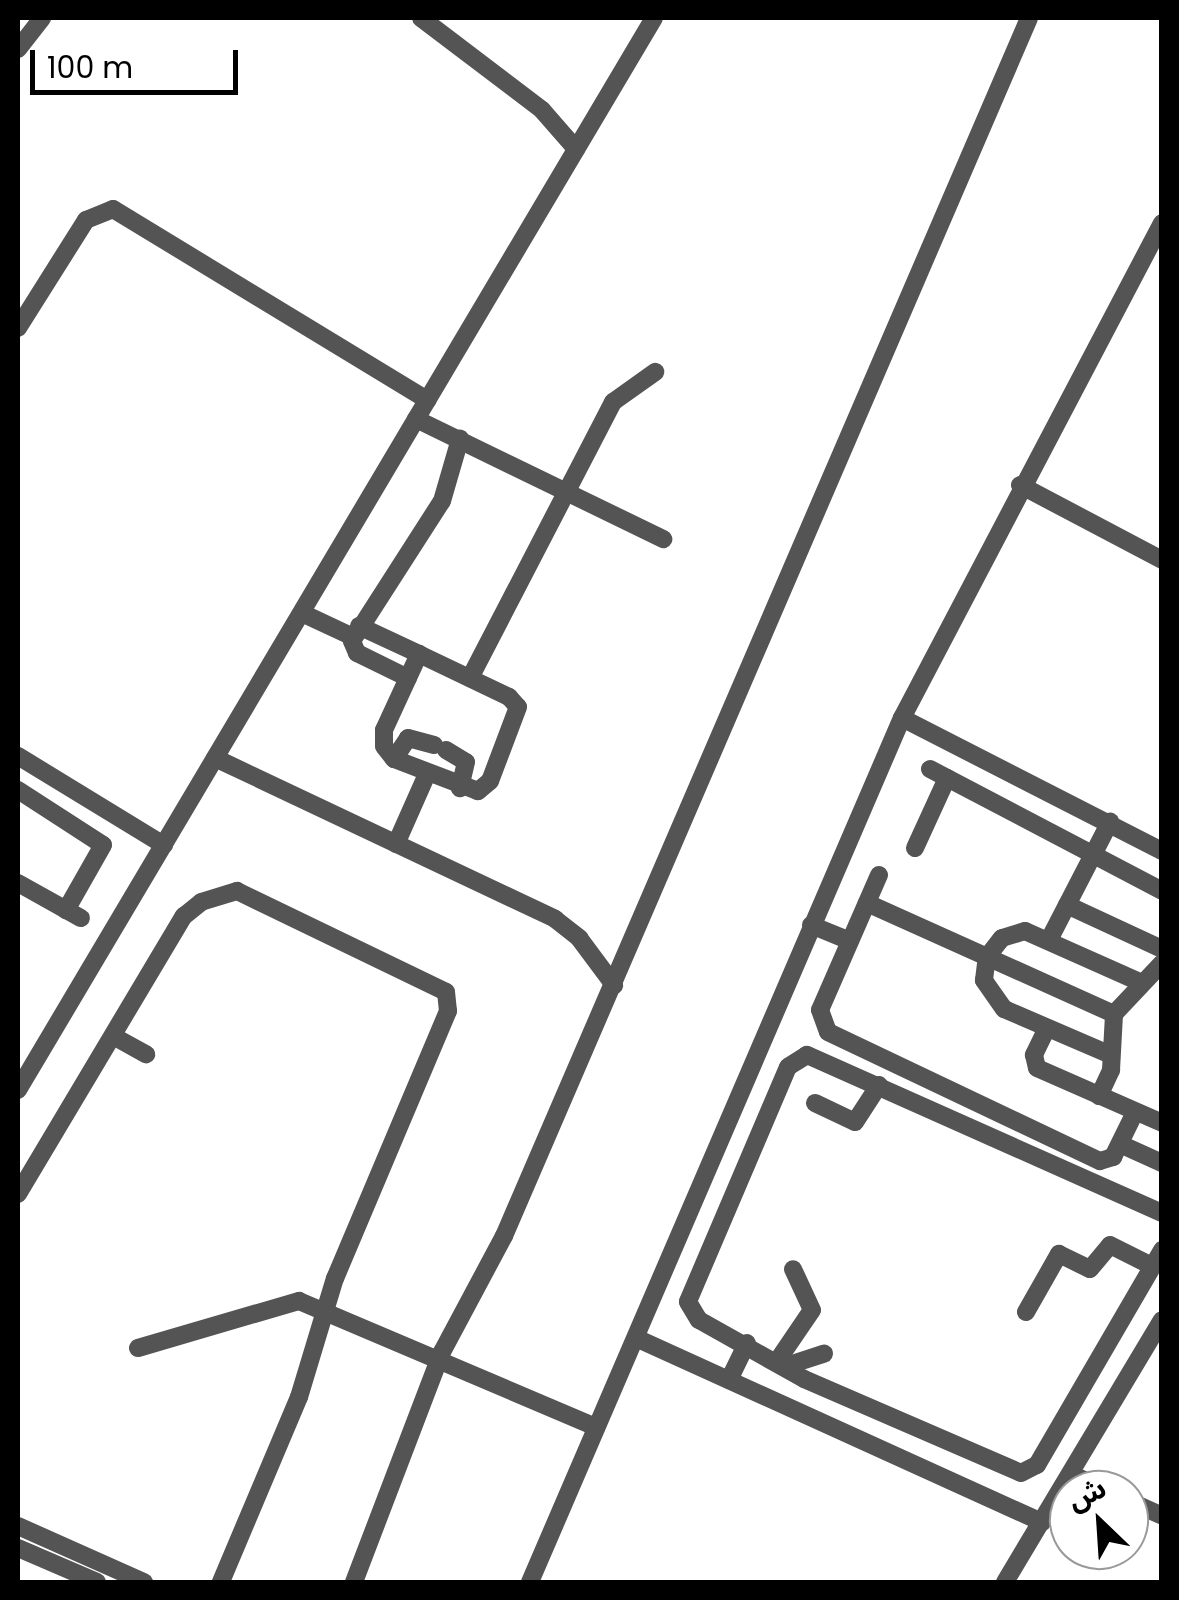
<!DOCTYPE html>
<html>
<head>
<meta charset="utf-8">
<style>
	body { margin:0 }
	#map { position:relative; width:1179px; height:1600px; overflow:hidden; background:#fff; font-family:Poppins,"Noto Sans Arabic",sans-serif }
	div>[style] { position:absolute }
	[style*='--x'] { left:calc(var(--x)*1px); top:calc(var(--y)*1px); width:calc(var(--w)*1px); rotate:calc(var(--a)*1deg) }
	.minor>* { height:18px; margin:-9px; padding:0 9px; transform-origin:9px; border-radius:9px; background:#545454 }
	span { translate:-50% -50%; white-space:nowrap; text-align:center; line-height:1.15; -webkit-text-stroke:8px #fff; paint-order:stroke }
	.frame { position:absolute; inset:0; border:20px solid #000; pointer-events:none }
	.north { position:absolute; left:1049px; top:1470px; width:100px; height:100px; box-sizing:border-box; background:#fff; border:2px solid #999; border-radius:50%; rotate:335deg; font-size:28px; font-weight:700; line-height:40px; text-align:center; color:#000 }
	.north::after { content:''; display:block; margin:auto; width:35px; height:45px; background:#000; clip-path:polygon(50% 0,100% 100%,50% 72%,0 100%) }
	.scale { position:absolute; left:30px; top:50px; width:208px; height:45px; box-sizing:border-box; border:5px solid #000; border-top:0; padding-left:12px; font-size:30px; line-height:35px; white-space:nowrap; color:#000; -webkit-text-stroke:8px #fff; paint-order:stroke }
</style>
</head>
<body>
<div id="map">
	<div class="minor">
		<div style="--x:421;--y:18;--w:152;--a:37.2"></div>
		<div style="--x:542;--y:110;--w:52;--a:48.9"></div>
		<div style="--x:18;--y:49;--w:39;--a:-52"></div>
		<div style="--x:18;--y:328;--w:128;--a:-57.8"></div>
		<div style="--x:86;--y:220;--w:29;--a:-22"></div>
		<div style="--x:113;--y:209;--w:368;--a:31.3"></div>
		<div style="--x:416;--y:419;--w:275;--a:25.9"></div>
		<div style="--x:1020;--y:485;--w:161;--a:27.8"></div>
		<div style="--x:304;--y:614;--w:54;--a:25.1"></div>
		<div style="--x:359;--y:626;--w:66;--a:25"></div>
		<div style="--x:419;--y:654;--w:100;--a:25.5"></div>
		<div style="--x:509;--y:697;--w:13;--a:48"></div>
		<div style="--x:518;--y:707;--w:79;--a:110.7"></div>
		<div style="--x:490;--y:781;--w:16;--a:140"></div>
		<div style="--x:478;--y:791;--w:90;--a:-159.1"></div>
		<div style="--x:394;--y:759;--w:16;--a:-128"></div>
		<div style="--x:384;--y:746;--w:16;--a:-90"></div>
		<div style="--x:384;--y:730;--w:84;--a:-65.3"></div>
		<div style="--x:408;--y:678;--w:57;--a:-153.9"></div>
		<div style="--x:357;--y:653;--w:13;--a:-113"></div>
		<div style="--x:352;--y:641;--w:166;--a:-57.3"></div>
		<div style="--x:442;--y:501;--w:65;--a:-73.8"></div>
		<div style="--x:470;--y:678;--w:311;--a:-62.6"></div>
		<div style="--x:613;--y:402;--w:52;--a:-35.5"></div>
		<div style="--x:902;--y:718;--w:292;--a:27.1"></div>
		<div style="--x:446;--y:750;--w:23;--a:31"></div>
		<div style="--x:466;--y:762;--w:27;--a:103"></div>
		<div style="--x:18;--y:756;--w:171;--a:31.4"></div>
		<div style="--x:215;--y:758;--w:376;--a:25.3"></div>
		<div style="--x:555;--y:919;--w:31;--a:38"></div>
		<div style="--x:579;--y:938;--w:59;--a:53.3"></div>
		<div style="--x:394;--y:759;--w:25;--a:-56"></div>
		<div style="--x:408;--y:738;--w:27;--a:15"></div>
		<div style="--x:930;--y:769;--w:262;--a:27.7"></div>
		<div style="--x:18;--y:790;--w:101;--a:32.9"></div>
		<div style="--x:103;--y:845;--w:75;--a:119.6"></div>
		<div style="--x:396;--y:844;--w:77;--a:-66.1"></div>
		<div style="--x:915;--y:848;--w:77;--a:-65.4"></div>
		<div style="--x:879;--y:875;--w:147;--a:113.6"></div>
		<div style="--x:820;--y:1010;--w:23;--a:70"></div>
		<div style="--x:828;--y:1032;--w:301;--a:25.4"></div>
		<div style="--x:1100;--y:1161;--w:14;--a:-17"></div>
		<div style="--x:1113;--y:1157;--w:50;--a:-63.9"></div>
		<div style="--x:18;--y:883;--w:72;--a:29.1"></div>
		<div style="--x:867;--y:903;--w:271;--a:24.2"></div>
		<div style="--x:1067;--y:905;--w:105;--a:24.9"></div>
		<div style="--x:811;--y:925;--w:42;--a:22.3"></div>
		<div style="--x:1050;--y:938;--w:131;--a:-62.7"></div>
		<div style="--x:1047;--y:1028;--w:30;--a:116"></div>
		<div style="--x:1034;--y:1055;--w:13;--a:77"></div>
		<div style="--x:1037;--y:1068;--w:137;--a:23.7"></div>
		<div style="--x:113;--y:1036;--w:38;--a:29"></div>
		<div style="--x:1111;--y:1055;--w:116;--a:-156.7"></div>
		<div style="--x:1004;--y:1009;--w:35;--a:-125"></div>
		<div style="--x:984;--y:980;--w:23;--a:-83"></div>
		<div style="--x:987;--y:957;--w:24;--a:-52"></div>
		<div style="--x:1002;--y:938;--w:24;--a:-17"></div>
		<div style="--x:1025;--y:931;--w:128;--a:24"></div>
		<div style="--x:18;--y:1090;--w:1246;--a:-59.32"></div>
		<div style="--x:1099;--y:1096;--w:29;--a:-65"></div>
		<div style="--x:1111;--y:1070;--w:56;--a:-86.9"></div>
		<div style="--x:1114;--y:1014;--w:70;--a:-46.7"></div>
		<div style="--x:815;--y:1103;--w:44;--a:25.4"></div>
		<div style="--x:855;--y:1122;--w:44;--a:-57"></div>
		<div style="--x:1120;--y:1144;--w:46;--a:24.3"></div>
		<div style="--x:18;--y:1194;--w:324;--a:-59.2"></div>
		<div style="--x:184;--y:916;--w:22;--a:-39"></div>
		<div style="--x:201;--y:902;--w:38;--a:-17"></div>
		<div style="--x:237;--y:891;--w:232;--a:25.8"></div>
		<div style="--x:446;--y:992;--w:19;--a:84"></div>
		<div style="--x:448;--y:1011;--w:290;--a:112.9"></div>
		<div style="--x:335;--y:1278;--w:124;--a:106.8"></div>
		<div style="--x:299;--y:1397;--w:201;--a:112.9"></div>
		<div style="--x:1162;--y:1213;--w:389;--a:-156"></div>
		<div style="--x:807;--y:1055;--w:22;--a:148"></div>
		<div style="--x:788;--y:1067;--w:255;--a:113.1"></div>
		<div style="--x:688;--y:1302;--w:21;--a:59"></div>
		<div style="--x:699;--y:1320;--w:120;--a:29.3"></div>
		<div style="--x:804;--y:1379;--w:236;--a:23.4"></div>
		<div style="--x:1021;--y:1473;--w:18;--a:-27"></div>
		<div style="--x:1037;--y:1465;--w:249;--a:-59.8"></div>
		<div style="--x:1026;--y:1312;--w:67;--a:-60.4"></div>
		<div style="--x:1059;--y:1254;--w:34;--a:26"></div>
		<div style="--x:1090;--y:1269;--w:31;--a:-50"></div>
		<div style="--x:1110;--y:1245;--w:47;--a:26.6"></div>
		<div style="--x:636;--y:1338;--w:446;--a:24.4"></div>
		<div style="--x:138;--y:1348;--w:168;--a:-16.3"></div>
		<div style="--x:299;--y:1301;--w:323;--a:23"></div>
		<div style="--x:778;--y:1360;--w:60;--a:-55.8"></div>
		<div style="--x:812;--y:1310;--w:45;--a:-114.9"></div>
		<div style="--x:786;--y:1366;--w:40;--a:-18"></div>
		<div style="--x:729;--y:1380;--w:41;--a:-64.1"></div>
		<div style="--x:1071;--y:1474;--w:38;--a:25"></div>
		<div style="--x:1129;--y:1501;--w:36;--a:24"></div>
		<div style="--x:18;--y:1526;--w:138;--a:24"></div>
		<div style="--x:18;--y:1548;--w:86;--a:23.3"></div>
		<div style="--x:354;--y:1582;--w:246;--a:-69.1"></div>
		<div style="--x:442;--y:1352;--w:132;--a:-61.9"></div>
		<div style="--x:504;--y:1236;--w:1326;--a:-66.68"></div>
		<div style="--x:530;--y:1582;--w:941;--a:-66.71"></div>
		<div style="--x:902;--y:718;--w:559;--a:-62.29"></div>
		<div style="--x:1005;--y:1582;--w:305;--a:-59.1"></div>
	</div>
	<div class="frame"></div>
	<div class="north">ش</div>
	<div class="scale">100 m</div>
</div>
</body>
</html>
